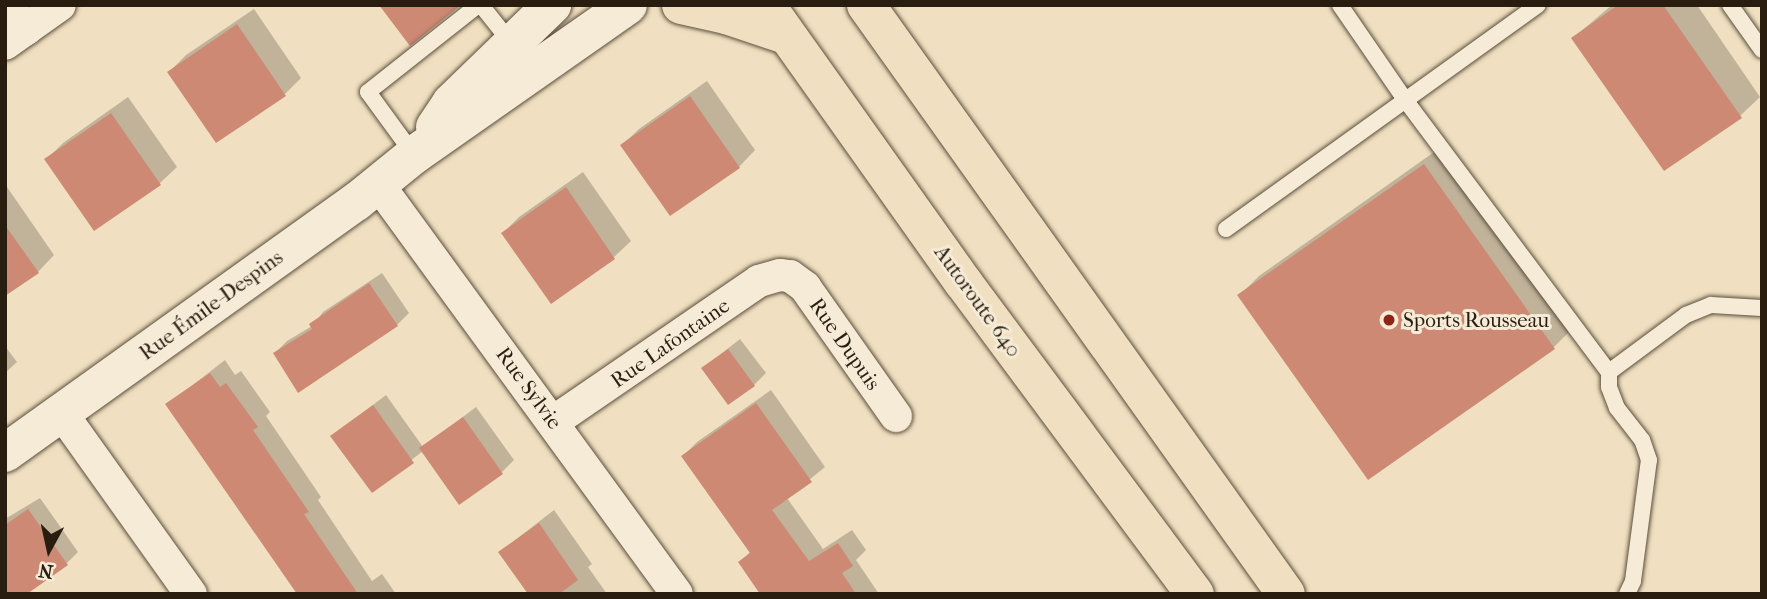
<!DOCTYPE html>
<html>
<head>
<meta charset="utf-8">
<style>
	body { margin:0 }
	#map { position:relative; width:1767px; height:599px; overflow:hidden; background:#f0e0c1; font-family:"IM FELL French Canon",serif }
	div>[style] { position:absolute }
	[style*='--x'] { left:calc(var(--x)*1px); top:calc(var(--y)*1px); width:calc(var(--w)*1px); rotate:calc(var(--a)*1deg) }
	.shadow>* { inset:0; background:#0003 }
	.building>* { inset:0; background:#cd8974 }
	.roads { filter:drop-shadow(0 0 2px #5b4e3c) drop-shadow(0 0 2px #5b4e3c) }
	.service>* { height:16px; margin:-8px; padding:0 8px; transform-origin:8px; border-radius:8px; background:#f5ebd7 }
	.minor>* { height:32px; margin:-16px; padding:0 16px; transform-origin:16px; border-radius:16px; background:#f5ebd7 }
	.tertiary>* { height:38px; margin:-19px; padding:0 19px; transform-origin:19px; border-radius:19px; background:#f5ebd7 }
	.motorway>* { height:38px; margin:-19px; padding:0 19px; transform-origin:19px; border-radius:19px; background:#f0e0c1 }
	.dots>* { width:19px; height:19px; translate:-50% -50%; box-sizing:border-box; border:4px solid #f5ebd7; border-radius:50% }
	span { translate:-50% -50%; white-space:nowrap; text-align:center; line-height:1.15; -webkit-text-stroke:6px #f5ebd7; paint-order:stroke }
	.street-label { font-size:21px; color:#291d10 }
	.poi-label { font-size:21px; color:#291d10 }
	.left { translate:0 -50%; text-align:left }
	.frame { position:absolute; inset:0; border:7px solid #291d10; pointer-events:none }
	.north { position:absolute; left:14px; top:515px; width:70px; height:70px; -webkit-text-stroke:5px #f5ebd7; paint-order:stroke; rotate:188deg; font-size:19px; font-weight:700; line-height:28px; text-align:center; color:#291d10 }
	.north::after { content:''; display:block; margin:auto; width:24px; height:32px; background:#291d10; clip-path:polygon(50% 0,100% 100%,50% 72%,0 100%) }
</style>
</head>
<body>
<div id="map">
	<div class="shadow">
		<div style="clip-path:polygon(1612px 5px,1697px 5px,1760px 97px,1740px 116px,1573px 38px)"></div>
		<div style="clip-path:polygon(254px 9px,301px 78px,285px 94px,169px 72px,186px 55px)"></div>
		<div style="clip-path:polygon(707px 81px,755px 150px,739px 167px,622px 145px,639px 129px)"></div>
		<div style="clip-path:polygon(128px 97px,177px 167px,160px 183px,94px 229px,46px 160px,63px 143px)"></div>
		<div style="clip-path:polygon(1444px 145px,1574px 327px,1554px 347px,1369px 478px,1239px 296px,1259px 276px)"></div>
		<div style="clip-path:polygon(583px 172px,631px 241px,614px 257px,551px 301px,503px 233px,519px 217px)"></div>
		<div style="clip-path:polygon(7px 187px,54px 255px,38px 272px,5px 294px)"></div>
		<div style="clip-path:polygon(382px 273px,409px 313px,397px 325px,298px 391px,275px 353px,287px 341px,312px 326px,323px 312px)"></div>
		<div style="clip-path:polygon(740px 339px,766px 373px,754px 385px,703px 368px)"></div>
		<div style="clip-path:polygon(5px 346px,17px 362px,5px 373px)"></div>
		<div style="clip-path:polygon(225px 360px,235px 375px,241px 371px,270px 412px,266px 416px,321px 497px,318px 500px,372px 581px,382px 574px,396px 594px,320px 594px,167px 405px)"></div>
		<div style="clip-path:polygon(771px 390px,825px 467px,787px 498px,823px 549px,852px 530px,866px 550px,856px 560px,879px 594px,763px 594px,740px 562px,751px 551px,683px 456px,697px 442px)"></div>
		<div style="clip-path:polygon(386px 395px,423px 447px,476px 407px,514px 460px,502px 472px,423px 451px,372px 491px,332px 436px)"></div>
		<div style="clip-path:polygon(40px 498px,78px 552px,66px 564px,5px 594px,5px 519px)"></div>
		<div style="clip-path:polygon(554px 510px,592px 564px,588px 567px,607px 594px,530px 594px,500px 552px)"></div>
	</div>
	<div class="building">
		<div style="clip-path:polygon(379px 5px,461px 5px,410px 46px)"></div>
		<div style="clip-path:polygon(1618px 5px,1663px 5px,1742px 118px,1664px 171px,1571px 38px)"></div>
		<div style="clip-path:polygon(237px 24px,286px 96px,216px 143px,167px 72px)"></div>
		<div style="clip-path:polygon(690px 96px,740px 168px,670px 216px,620px 145px)"></div>
		<div style="clip-path:polygon(111px 113px,161px 185px,94px 231px,44px 159px)"></div>
		<div style="clip-path:polygon(1424px 164px,1555px 349px,1368px 480px,1237px 295px)"></div>
		<div style="clip-path:polygon(566px 187px,615px 259px,551px 304px,501px 233px)"></div>
		<div style="clip-path:polygon(5px 225px,39px 273px,5px 296px)"></div>
		<div style="clip-path:polygon(369px 283px,398px 326px,298px 393px,273px 353px,312px 329px,309px 324px)"></div>
		<div style="clip-path:polygon(728px 349px,755px 386px,728px 405px,701px 368px)"></div>
		<div style="clip-path:polygon(210px 373px,220px 387px,226px 383px,258px 427px,253px 430px,309px 512px,304px 514px,358px 594px,297px 594px,165px 404px)"></div>
		<div style="clip-path:polygon(756px 403px,812px 482px,772px 510px,809px 561px,838px 543px,853px 566px,842px 573px,856px 594px,760px 594px,738px 562px,750px 553px,681px 456px)"></div>
		<div style="clip-path:polygon(373px 405px,414px 463px,372px 493px,330px 436px)"></div>
		<div style="clip-path:polygon(463px 417px,503px 474px,459px 505px,419px 448px)"></div>
		<div style="clip-path:polygon(28px 509px,68px 565px,27px 594px,5px 594px,5px 525px)"></div>
		<div style="clip-path:polygon(539px 523px,578px 580px,559px 594px,528px 594px,498px 552px)"></div>
	</div>
	<div class="roads">
		<div class="service">
			<div style="--x:481;--y:5;--w:50;--a:51.5"></div>
			<div style="--x:1340;--y:5;--w:116;--a:55.5"></div>
			<div style="--x:1406;--y:101;--w:339;--a:53.2"></div>
			<div style="--x:1730;--y:5;--w:55;--a:54.6"></div>
			<div style="--x:414;--y:155;--w:78;--a:-126.1"></div>
			<div style="--x:368;--y:92;--w:140;--a:-38.3"></div>
			<div style="--x:1226;--y:229;--w:384;--a:-35.7"></div>
			<div style="--x:1627;--y:594;--w:14;--a:-65"></div>
			<div style="--x:1633;--y:581;--w:122;--a:-82.5"></div>
			<div style="--x:1649;--y:460;--w:21;--a:-109"></div>
			<div style="--x:1642;--y:440;--w:41;--a:-128"></div>
			<div style="--x:1617;--y:408;--w:22;--a:-111"></div>
			<div style="--x:1609;--y:387;--w:15;--a:-90"></div>
			<div style="--x:1609;--y:372;--w:96;--a:-36.5"></div>
			<div style="--x:1686;--y:315;--w:27;--a:-22"></div>
			<div style="--x:1711;--y:305;--w:51;--a:3.4"></div>
		</div>
		<div class="minor">
			<div style="--x:7;--y:5;--w:31;--a:52"></div>
			<div style="--x:5;--y:44;--w:67;--a:-35.3"></div>
			<div style="--x:378;--y:184;--w:507;--a:53.9"></div>
			<div style="--x:61;--y:412;--w:224;--a:54.5"></div>
			<div style="--x:553;--y:422;--w:250;--a:-34.4"></div>
			<div style="--x:759;--y:281;--w:22;--a:-16"></div>
			<div style="--x:780;--y:275;--w:10;--a:6"></div>
			<div style="--x:790;--y:276;--w:19;--a:36"></div>
			<div style="--x:805;--y:287;--w:158;--a:54.8"></div>
		</div>
		<div class="tertiary">
			<div style="--x:435;--y:127;--w:29;--a:-56"></div>
			<div style="--x:451;--y:103;--w:141;--a:-44.1"></div>
			<div style="--x:5;--y:453;--w:432;--a:-35.6"></div>
			<div style="--x:356;--y:202;--w:75;--a:-39"></div>
			<div style="--x:414;--y:155;--w:261;--a:-35"></div>
		</div>
		<div class="motorway">
			<div style="--x:681;--y:5;--w:46;--a:12.5"></div>
			<div style="--x:726;--y:15;--w:63;--a:18.4"></div>
			<div style="--x:766;--y:5;--w:340;--a:54.6"></div>
			<div style="--x:963;--y:282;--w:389;--a:53.4"></div>
			<div style="--x:866;--y:5;--w:723;--a:54.51"></div>
		</div>
	</div>
	<div class="dots">
		<div style="left:1389px;top:320px;background:#8f2418"></div>
	</div>
	<div class="street-label">
		<span style="left:978px;top:301px;rotate:54deg">Autoroute 640</span>
		<span style="left:211px;top:305px;rotate:-36deg">Rue Émile-Despins</span>
		<span style="left:670px;top:343px;rotate:-35deg">Rue Lafontaine</span>
		<span style="left:845px;top:344px;rotate:55deg">Rue Dupuis</span>
		<span style="left:529px;top:388px;rotate:54deg">Rue Sylvie</span>
	</div>
	<div class="poi-label">
		<span class="left" style="left:1403px;top:320px">Sports Rousseau</span>
	</div>
	<div class="frame"></div>
	<div class="north">N</div>
</div>
</body>
</html>
